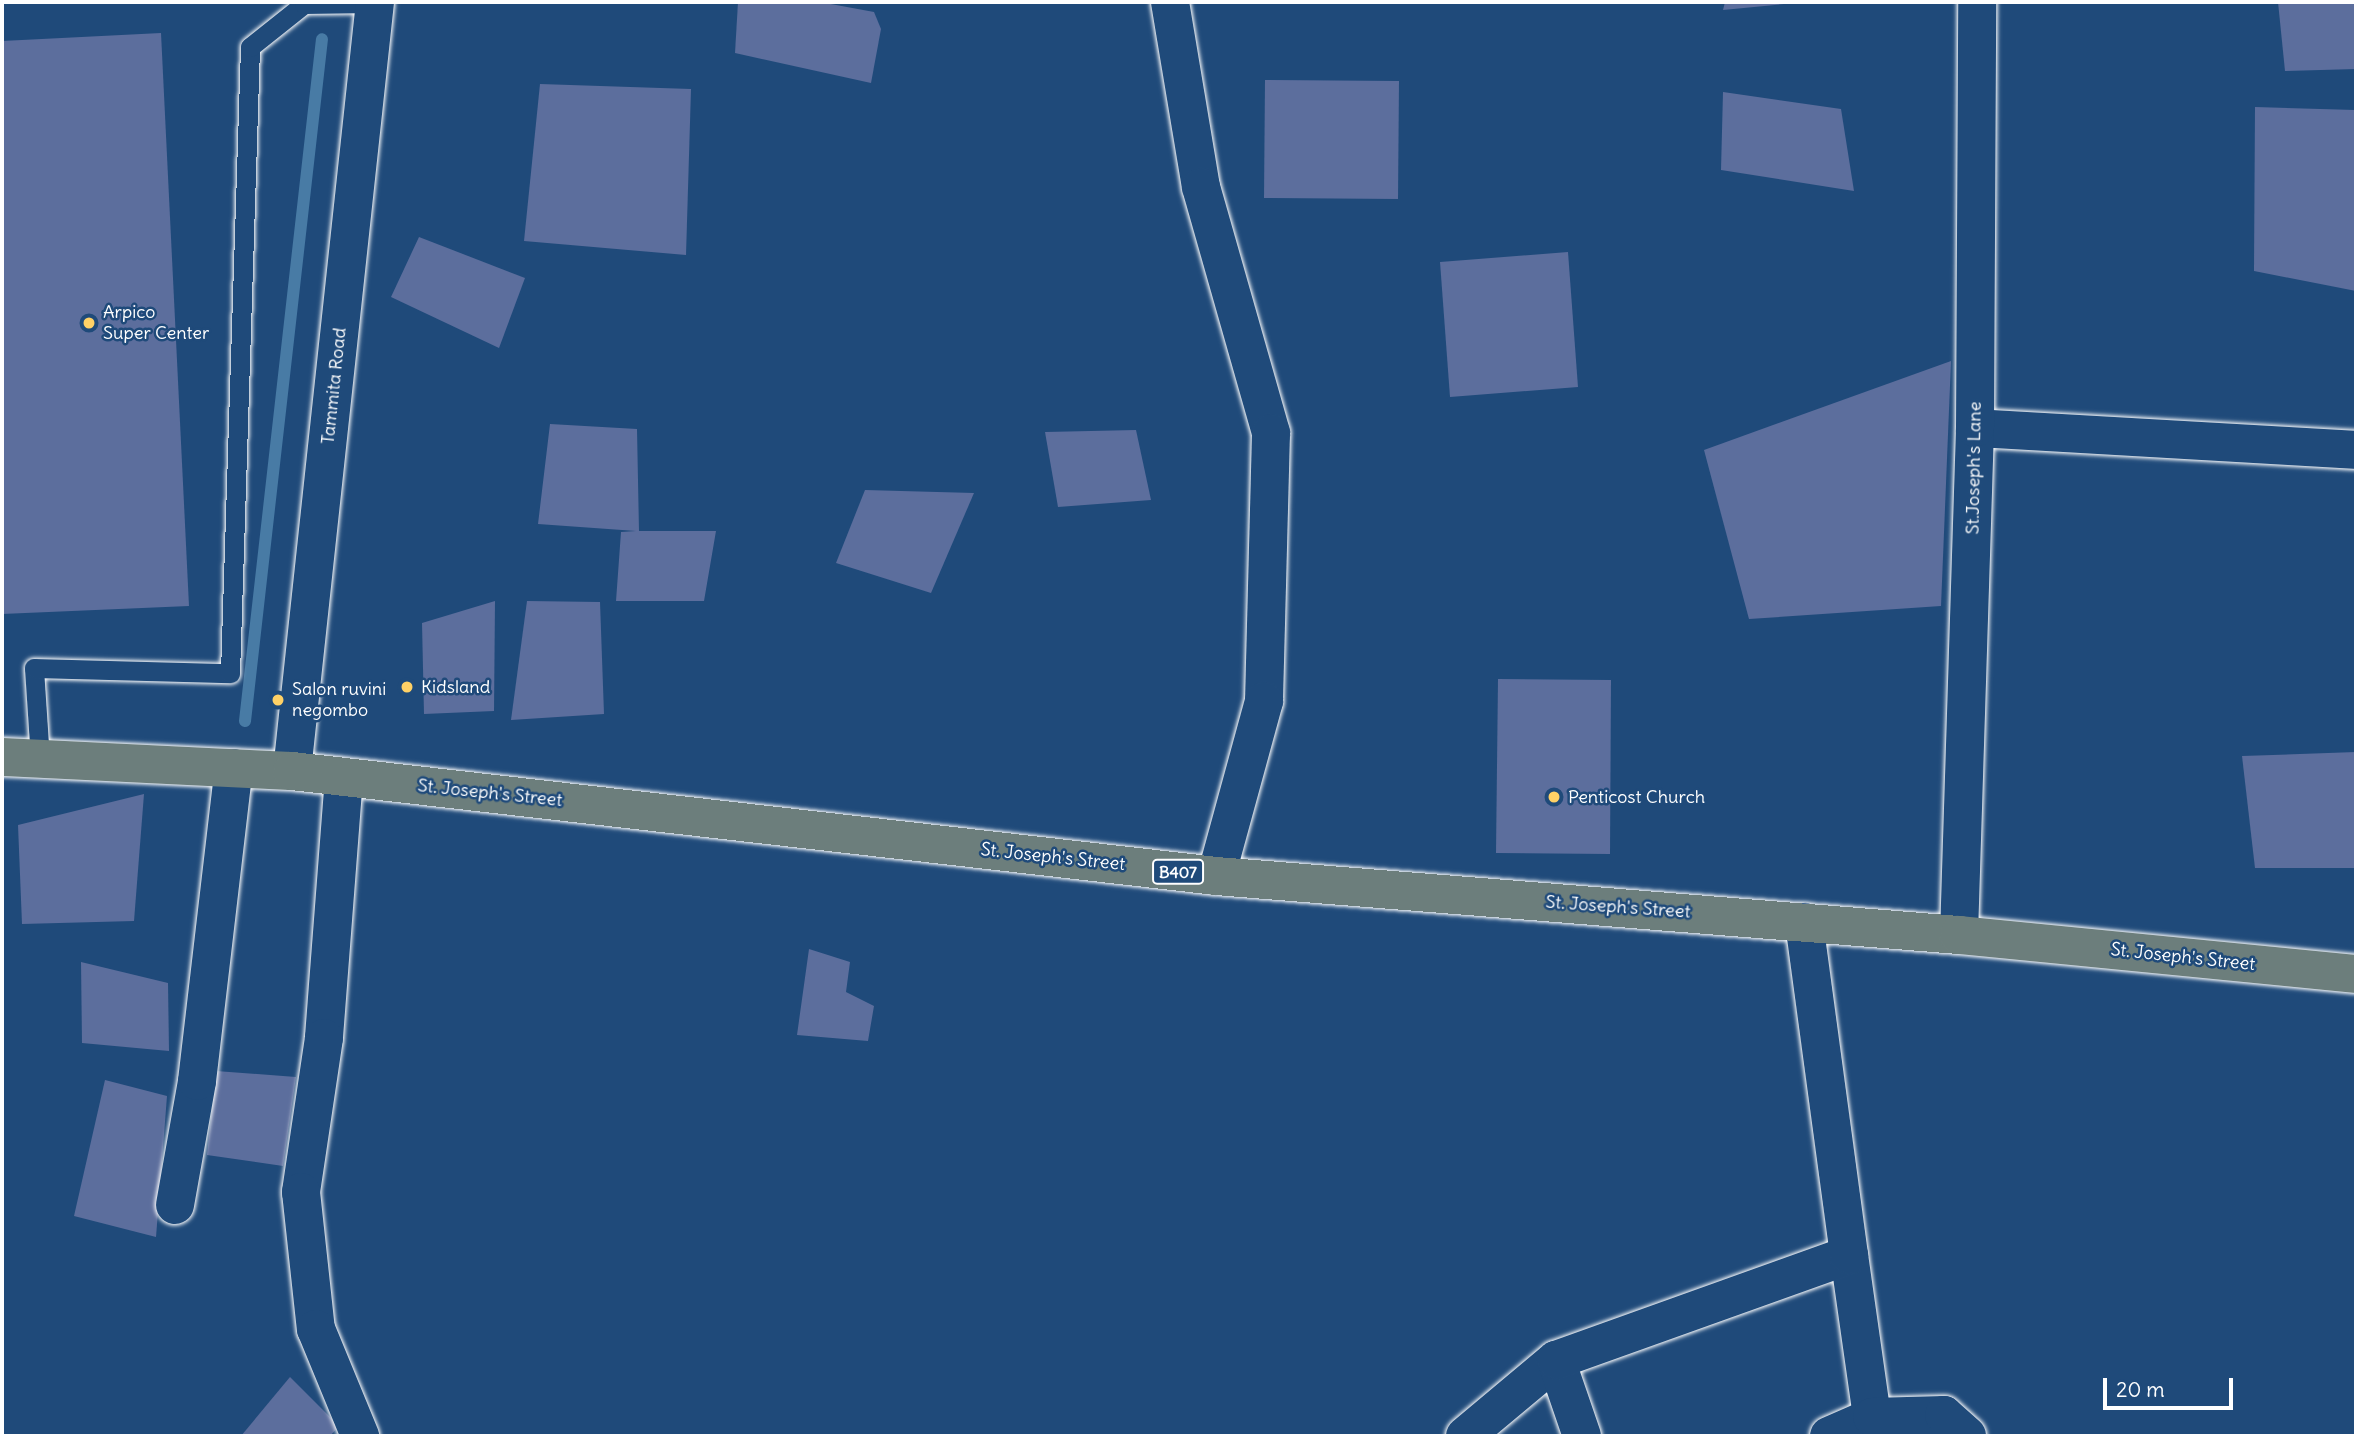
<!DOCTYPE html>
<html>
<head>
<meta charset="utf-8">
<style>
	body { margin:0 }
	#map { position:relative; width:2358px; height:1438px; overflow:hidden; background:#1f4a7a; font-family:Delius,sans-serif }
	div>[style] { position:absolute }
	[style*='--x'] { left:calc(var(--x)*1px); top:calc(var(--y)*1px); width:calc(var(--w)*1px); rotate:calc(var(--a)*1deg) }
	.stream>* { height:12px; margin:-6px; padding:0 6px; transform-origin:6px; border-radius:6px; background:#487ba5 }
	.building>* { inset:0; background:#5c6e9d }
	.roads { filter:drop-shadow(0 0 2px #fff) drop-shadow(0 0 2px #fff) }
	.lane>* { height:19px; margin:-9.5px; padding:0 9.5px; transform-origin:9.5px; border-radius:9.5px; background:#1f4a7a }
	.street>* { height:38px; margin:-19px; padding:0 19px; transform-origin:19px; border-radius:19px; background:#1f4a7a }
	.secondary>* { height:38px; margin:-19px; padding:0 19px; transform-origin:19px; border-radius:19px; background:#1f4a7a }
	.primary>* { height:38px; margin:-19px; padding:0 19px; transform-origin:19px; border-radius:19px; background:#6c7e7c }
	.dots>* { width:19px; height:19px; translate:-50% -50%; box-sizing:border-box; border:4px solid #1f4a7a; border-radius:50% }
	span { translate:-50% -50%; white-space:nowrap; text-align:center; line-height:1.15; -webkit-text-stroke:5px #1f4a7a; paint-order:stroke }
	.shield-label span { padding:2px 5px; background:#1f4a7a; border:2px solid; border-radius:5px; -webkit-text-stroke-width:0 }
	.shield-label { font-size:16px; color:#fff; font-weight:700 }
	.poi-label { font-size:18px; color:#fff }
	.left { translate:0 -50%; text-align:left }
	.street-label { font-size:18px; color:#fff }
	.frame { position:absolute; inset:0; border:4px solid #fff; pointer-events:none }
	.scale { position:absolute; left:2103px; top:1378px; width:130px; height:32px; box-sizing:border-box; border:4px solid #fff; border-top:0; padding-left:9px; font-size:21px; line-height:24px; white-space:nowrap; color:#fff; -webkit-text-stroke:5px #1f4a7a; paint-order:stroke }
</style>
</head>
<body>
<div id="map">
	<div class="stream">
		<div style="--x:245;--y:721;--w:686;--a:-83.56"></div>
	</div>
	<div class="building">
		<div style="clip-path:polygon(738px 2px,820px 2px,874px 12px,881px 29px,871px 83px,735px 53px)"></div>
		<div style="clip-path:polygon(1725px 2px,1784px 2px,1784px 4px,1723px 10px)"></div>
		<div style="clip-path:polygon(2278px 2px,2356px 2px,2356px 69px,2285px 71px)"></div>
		<div style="clip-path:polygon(161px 33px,189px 606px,2px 614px,2px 41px)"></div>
		<div style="clip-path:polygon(1265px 80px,1399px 81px,1398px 199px,1264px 198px)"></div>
		<div style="clip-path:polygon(540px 84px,691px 89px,686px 255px,524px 241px)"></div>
		<div style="clip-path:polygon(1723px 92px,1841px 109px,1854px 191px,1721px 170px)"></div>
		<div style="clip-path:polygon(2255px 107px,2355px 110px,2356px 291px,2254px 271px)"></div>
		<div style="clip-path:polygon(419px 237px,525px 278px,499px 348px,391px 297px)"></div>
		<div style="clip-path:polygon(1568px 252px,1578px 387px,1450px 397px,1440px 262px)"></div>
		<div style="clip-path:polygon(1951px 361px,1941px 606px,1749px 619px,1704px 450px)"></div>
		<div style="clip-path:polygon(550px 424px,637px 429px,639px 531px,716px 531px,704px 601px,616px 601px,621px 532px,636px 531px,538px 524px)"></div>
		<div style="clip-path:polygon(1136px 430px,1151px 500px,1058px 507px,1045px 432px)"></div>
		<div style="clip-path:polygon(865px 490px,974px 493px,931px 593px,836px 563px)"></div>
		<div style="clip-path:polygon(495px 601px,494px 711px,424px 714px,422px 623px)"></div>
		<div style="clip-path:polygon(527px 601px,600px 602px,604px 714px,511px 720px)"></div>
		<div style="clip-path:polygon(1498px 679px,1611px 680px,1610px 854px,1496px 853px)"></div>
		<div style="clip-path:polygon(2356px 752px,2356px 868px,2255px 868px,2242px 756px)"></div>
		<div style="clip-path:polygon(144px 794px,134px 921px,22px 924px,18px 825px)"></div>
		<div style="clip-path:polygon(809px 949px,850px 962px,846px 992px,874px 1006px,868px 1041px,797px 1035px)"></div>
		<div style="clip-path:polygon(81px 962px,168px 983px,169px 1051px,82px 1043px)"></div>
		<div style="clip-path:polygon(216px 1071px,296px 1077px,283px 1166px,207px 1155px)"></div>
		<div style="clip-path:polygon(105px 1080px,167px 1096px,156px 1237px,74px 1216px)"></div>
		<div style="clip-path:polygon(290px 1377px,339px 1426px,330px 1436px,241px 1436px)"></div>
	</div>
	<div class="roads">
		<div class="lane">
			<div style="--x:40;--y:759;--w:91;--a:-93.8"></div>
			<div style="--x:34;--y:668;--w:196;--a:1.5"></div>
			<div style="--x:230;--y:673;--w:626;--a:-88.17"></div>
			<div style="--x:250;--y:47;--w:69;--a:-38.5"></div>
			<div style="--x:304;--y:4;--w:71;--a:-0.8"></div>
		</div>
		<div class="street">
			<div style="--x:1170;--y:2;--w:188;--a:80.5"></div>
			<div style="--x:1201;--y:187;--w:256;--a:74.1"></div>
			<div style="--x:1271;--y:433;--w:268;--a:91.5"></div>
			<div style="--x:1264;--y:701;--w:181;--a:105.3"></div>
			<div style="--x:1975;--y:428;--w:382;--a:3.3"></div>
			<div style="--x:344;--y:777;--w:262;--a:94.4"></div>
			<div style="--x:324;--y:1038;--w:156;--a:98.5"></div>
			<div style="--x:301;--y:1192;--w:138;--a:83.8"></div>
			<div style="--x:316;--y:1329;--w:116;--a:67.6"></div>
			<div style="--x:1959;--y:935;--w:507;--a:-88.19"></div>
			<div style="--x:1975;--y:428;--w:426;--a:-89.7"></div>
			<div style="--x:175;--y:1205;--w:126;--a:-79.9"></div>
			<div style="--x:197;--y:1081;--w:315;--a:-83.3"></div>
			<div style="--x:1849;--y:1255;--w:164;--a:81.9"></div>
			<div style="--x:1465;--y:1436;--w:119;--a:-39.9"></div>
			<div style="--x:1582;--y:1436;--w:80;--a:-108.9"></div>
			<div style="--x:1556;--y:1360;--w:311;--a:-19.7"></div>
			<div style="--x:1849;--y:1255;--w:336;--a:-97.7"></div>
			<div style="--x:1829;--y:1436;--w:47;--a:-23.8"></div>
			<div style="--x:1872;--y:1417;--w:72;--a:-1.6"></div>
			<div style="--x:1944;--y:1415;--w:31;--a:42"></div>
		</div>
		<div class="secondary">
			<div style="--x:292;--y:771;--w:773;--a:-83.84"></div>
		</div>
		<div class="primary">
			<div style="--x:2;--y:757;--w:290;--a:2.8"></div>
			<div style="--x:292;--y:771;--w:930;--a:6.48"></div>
			<div style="--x:1216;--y:876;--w:745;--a:4.54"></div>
			<div style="--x:1959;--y:935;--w:399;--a:5.6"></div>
		</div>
	</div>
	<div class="dots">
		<div style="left:89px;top:323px;background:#ffd166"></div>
		<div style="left:407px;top:687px;background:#ffd166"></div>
		<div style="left:278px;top:700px;background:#ffd166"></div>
		<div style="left:1554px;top:797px;background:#ffd166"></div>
	</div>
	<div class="shield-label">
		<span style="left:1178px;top:872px">B407</span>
	</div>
	<div class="poi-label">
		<span class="left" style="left:103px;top:323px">Arpico<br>Super Center</span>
		<span class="left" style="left:421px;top:687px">Kidsland</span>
		<span class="left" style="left:292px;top:700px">Salon ruvini<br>negombo</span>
		<span class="left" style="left:1568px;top:797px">Penticost Church</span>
	</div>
	<div class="street-label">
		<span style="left:334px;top:386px;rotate:-84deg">Tammita Road</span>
		<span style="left:1974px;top:468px;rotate:-89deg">St.Joseph's Lane</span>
		<span style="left:490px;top:793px;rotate:6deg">St. Joseph's Street</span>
		<span style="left:1053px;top:857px;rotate:6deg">St. Joseph's Street</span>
		<span style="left:1618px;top:907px;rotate:4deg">St. Joseph's Street</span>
		<span style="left:2183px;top:957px;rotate:6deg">St. Joseph's Street</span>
	</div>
	<div class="frame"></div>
	<div class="scale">20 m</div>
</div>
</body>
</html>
